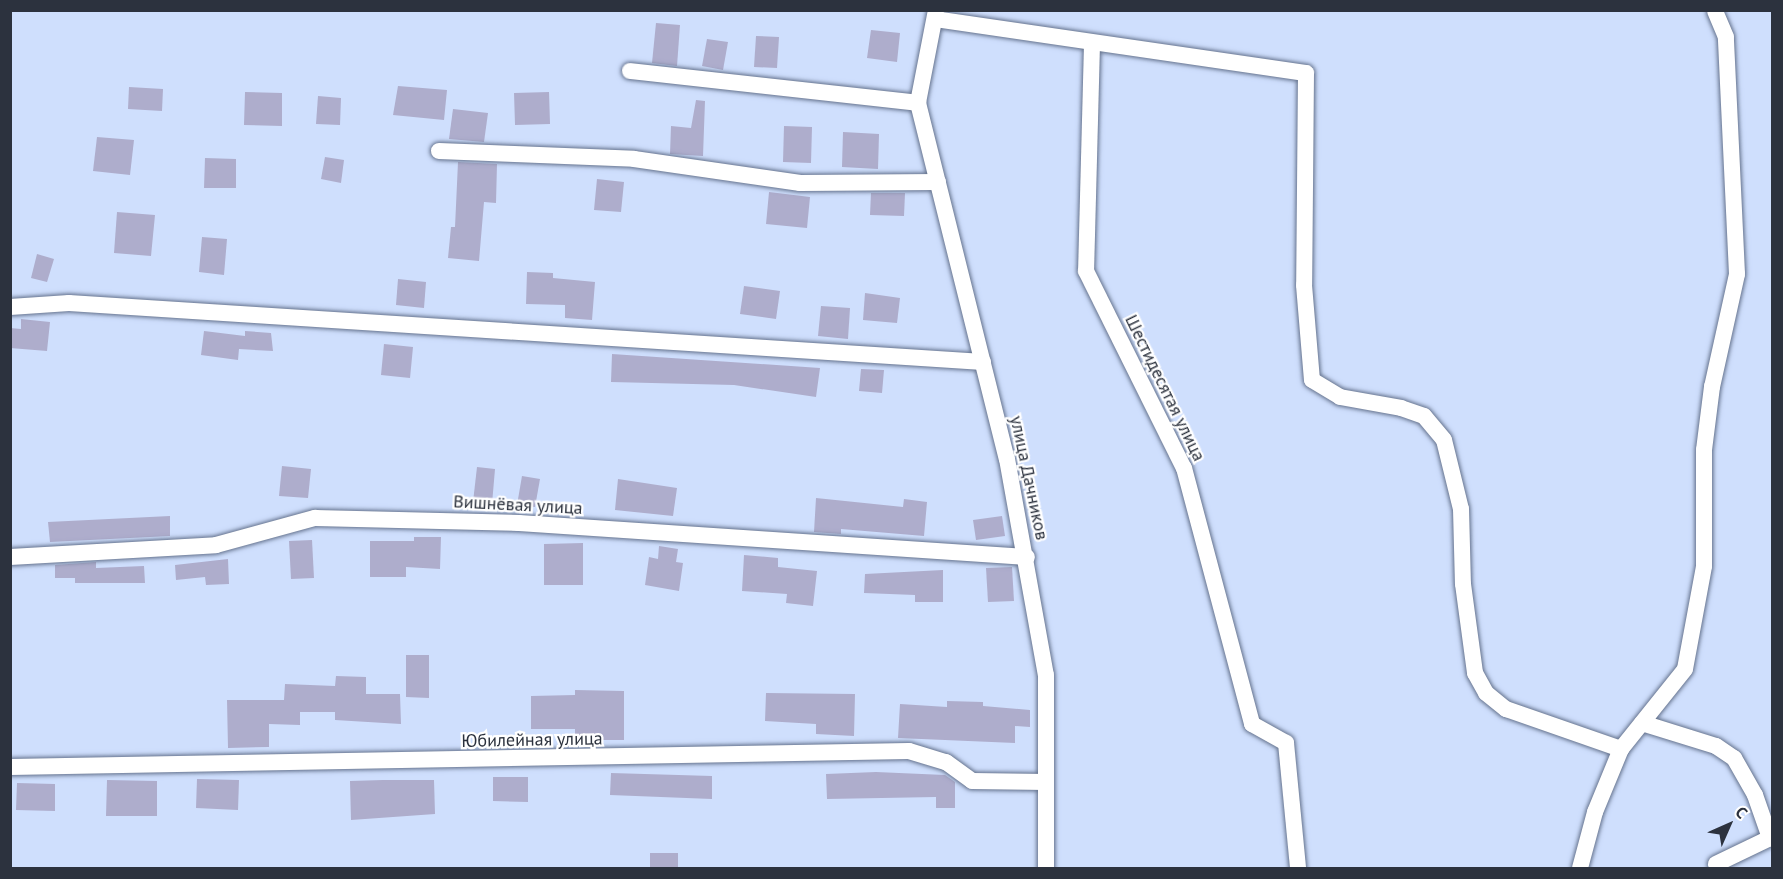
<!DOCTYPE html>
<html>
<head>
<meta charset="utf-8">
<style>
	body { margin:0 }
	#map { position:relative; width:1783px; height:879px; overflow:hidden; background:#cfdffd; font-family:"PT Sans",sans-serif }
	div>[style] { position:absolute }
	[style*='--x'] { left:calc(var(--x)*1px); top:calc(var(--y)*1px); width:calc(var(--w)*1px); rotate:calc(var(--a)*1deg) }
	.building>* { inset:0; background:#aeadcc }
	.roads { filter:drop-shadow(0 0 2px #65738e) drop-shadow(0 0 2px #65738e) }
	.street>* { height:16px; margin:-8px; padding:0 8px; transform-origin:8px; border-radius:8px; background:#fff }
	span { translate:-50% -50%; white-space:nowrap; text-align:center; line-height:1.15; -webkit-text-stroke:4.5px #fff; paint-order:stroke }
	.street-label { font-size:18px; color:#2c323e }
	.frame { position:absolute; inset:0; border:12px solid #2c323e; pointer-events:none }
	.north { position:absolute; left:1699px; top:795px; width:60px; height:60px; -webkit-text-stroke:4px #fff; paint-order:stroke; rotate:45deg; font-size:16px; font-weight:700; line-height:24px; text-align:center; color:#2c323e }
	.north::after { content:''; display:block; margin:auto; width:21px; height:27px; background:#2c323e; clip-path:polygon(50% 0,100% 100%,50% 72%,0 100%) }
</style>
</head>
<body>
<div id="map">
	<div class="building">
		<div style="clip-path:polygon(656px 23px,680px 25px,677px 66px,652px 63px)"></div>
		<div style="clip-path:polygon(871px 30px,900px 33px,897px 62px,867px 58px)"></div>
		<div style="clip-path:polygon(756px 36px,779px 37px,777px 68px,754px 67px)"></div>
		<div style="clip-path:polygon(707px 39px,728px 42px,723px 70px,702px 66px)"></div>
		<div style="clip-path:polygon(398px 86px,447px 90px,444px 120px,393px 115px)"></div>
		<div style="clip-path:polygon(129px 87px,163px 89px,162px 111px,128px 109px)"></div>
		<div style="clip-path:polygon(245px 92px,282px 93px,282px 126px,244px 125px)"></div>
		<div style="clip-path:polygon(549px 92px,550px 124px,515px 125px,514px 93px)"></div>
		<div style="clip-path:polygon(318px 96px,341px 98px,340px 125px,316px 124px)"></div>
		<div style="clip-path:polygon(696px 100px,705px 101px,703px 156px,670px 154px,671px 126px,691px 128px)"></div>
		<div style="clip-path:polygon(453px 109px,488px 113px,484px 142px,449px 139px)"></div>
		<div style="clip-path:polygon(784px 126px,812px 127px,811px 163px,783px 162px)"></div>
		<div style="clip-path:polygon(843px 132px,879px 134px,878px 169px,842px 167px)"></div>
		<div style="clip-path:polygon(97px 137px,134px 140px,130px 175px,93px 171px)"></div>
		<div style="clip-path:polygon(325px 157px,344px 160px,341px 183px,321px 179px)"></div>
		<div style="clip-path:polygon(205px 158px,236px 159px,236px 188px,204px 188px)"></div>
		<div style="clip-path:polygon(458px 162px,497px 164px,496px 203px,484px 202px,479px 261px,448px 258px,451px 227px,455px 227px)"></div>
		<div style="clip-path:polygon(597px 179px,624px 182px,621px 212px,594px 210px)"></div>
		<div style="clip-path:polygon(769px 192px,810px 197px,807px 228px,766px 224px)"></div>
		<div style="clip-path:polygon(871px 193px,905px 193px,904px 216px,870px 215px)"></div>
		<div style="clip-path:polygon(117px 212px,155px 215px,151px 256px,114px 253px)"></div>
		<div style="clip-path:polygon(202px 237px,227px 239px,224px 275px,199px 272px)"></div>
		<div style="clip-path:polygon(37px 254px,54px 259px,47px 282px,31px 278px)"></div>
		<div style="clip-path:polygon(527px 272px,553px 273px,553px 278px,595px 282px,592px 320px,565px 318px,565px 305px,526px 304px)"></div>
		<div style="clip-path:polygon(398px 279px,426px 282px,424px 308px,396px 305px)"></div>
		<div style="clip-path:polygon(744px 286px,780px 291px,776px 319px,740px 314px)"></div>
		<div style="clip-path:polygon(865px 293px,900px 298px,897px 323px,863px 320px)"></div>
		<div style="clip-path:polygon(821px 306px,850px 308px,848px 339px,818px 336px)"></div>
		<div style="clip-path:polygon(21px 319px,50px 322px,47px 351px,10px 348px,10px 328px,21px 329px)"></div>
		<div style="clip-path:polygon(204px 331px,245px 336px,245px 331px,271px 333px,273px 351px,239px 349px,238px 360px,201px 355px)"></div>
		<div style="clip-path:polygon(384px 344px,413px 347px,410px 378px,381px 375px)"></div>
		<div style="clip-path:polygon(612px 354px,820px 368px,816px 397px,734px 385px,611px 382px)"></div>
		<div style="clip-path:polygon(861px 369px,884px 370px,882px 393px,859px 391px)"></div>
		<div style="clip-path:polygon(282px 466px,311px 469px,308px 498px,279px 496px)"></div>
		<div style="clip-path:polygon(477px 467px,495px 469px,492px 504px,473px 502px)"></div>
		<div style="clip-path:polygon(522px 476px,540px 479px,535px 507px,517px 505px)"></div>
		<div style="clip-path:polygon(618px 479px,677px 488px,673px 516px,615px 510px)"></div>
		<div style="clip-path:polygon(816px 498px,903px 507px,904px 499px,927px 502px,924px 536px,841px 529px,841px 534px,814px 532px)"></div>
		<div style="clip-path:polygon(170px 516px,170px 536px,50px 542px,48px 522px)"></div>
		<div style="clip-path:polygon(1002px 516px,1005px 536px,976px 540px,973px 520px)"></div>
		<div style="clip-path:polygon(414px 537px,441px 537px,440px 569px,406px 567px,406px 577px,370px 577px,370px 541px,414px 541px)"></div>
		<div style="clip-path:polygon(312px 540px,314px 578px,291px 579px,289px 541px)"></div>
		<div style="clip-path:polygon(583px 543px,583px 585px,544px 585px,544px 544px)"></div>
		<div style="clip-path:polygon(659px 546px,678px 549px,676px 562px,683px 563px,679px 591px,645px 585px,649px 557px,658px 559px)"></div>
		<div style="clip-path:polygon(744px 555px,778px 558px,778px 567px,817px 571px,813px 606px,786px 603px,787px 594px,742px 591px)"></div>
		<div style="clip-path:polygon(228px 559px,229px 584px,206px 585px,205px 577px,176px 580px,175px 565px)"></div>
		<div style="clip-path:polygon(96px 562px,96px 568px,144px 566px,145px 583px,75px 583px,75px 578px,55px 578px,55px 565px)"></div>
		<div style="clip-path:polygon(1012px 567px,1014px 601px,988px 602px,986px 568px)"></div>
		<div style="clip-path:polygon(943px 570px,943px 602px,915px 602px,915px 595px,864px 593px,865px 574px)"></div>
		<div style="clip-path:polygon(406px 655px,429px 655px,429px 698px,406px 697px)"></div>
		<div style="clip-path:polygon(336px 676px,366px 677px,366px 694px,400px 694px,401px 724px,335px 720px,335px 712px,300px 712px,300px 725px,269px 724px,269px 747px,228px 748px,227px 700px,284px 700px,285px 684px,335px 686px)"></div>
		<div style="clip-path:polygon(575px 690px,624px 691px,624px 740px,575px 740px,575px 729px,531px 729px,531px 696px,575px 695px)"></div>
		<div style="clip-path:polygon(766px 693px,855px 694px,854px 736px,816px 734px,816px 724px,765px 721px)"></div>
		<div style="clip-path:polygon(947px 701px,983px 702px,983px 706px,1030px 710px,1030px 727px,1015px 726px,1015px 743px,898px 738px,900px 704px,947px 707px)"></div>
		<div style="clip-path:polygon(876px 772px,945px 775px,955px 782px,955px 808px,936px 808px,936px 797px,827px 799px,826px 774px)"></div>
		<div style="clip-path:polygon(611px 773px,712px 776px,712px 799px,610px 795px)"></div>
		<div style="clip-path:polygon(493px 777px,528px 777px,528px 802px,493px 801px)"></div>
		<div style="clip-path:polygon(197px 779px,239px 780px,238px 810px,196px 808px)"></div>
		<div style="clip-path:polygon(107px 780px,157px 781px,157px 816px,106px 816px)"></div>
		<div style="clip-path:polygon(383px 780px,434px 780px,435px 814px,351px 820px,350px 781px)"></div>
		<div style="clip-path:polygon(17px 783px,55px 784px,55px 811px,16px 810px)"></div>
		<div style="clip-path:polygon(650px 853px,678px 853px,678px 868px,650px 868px)"></div>
	</div>
	<div class="roads">
		<div class="street">
			<div style="--x:936;--y:10;--w:95;--a:101"></div>
			<div style="--x:918;--y:103;--w:367;--a:76"></div>
			<div style="--x:1007;--y:459;--w:219;--a:79.8"></div>
			<div style="--x:1046;--y:675;--w:193;--a:90"></div>
			<div style="--x:935;--y:19;--w:375;--a:8.3"></div>
			<div style="--x:1306;--y:73;--w:212;--a:90.5"></div>
			<div style="--x:1304;--y:285;--w:95;--a:85.2"></div>
			<div style="--x:1312;--y:380;--w:33;--a:31"></div>
			<div style="--x:1340;--y:397;--w:62;--a:10.2"></div>
			<div style="--x:1401;--y:408;--w:24;--a:19"></div>
			<div style="--x:1424;--y:416;--w:31;--a:50"></div>
			<div style="--x:1444;--y:440;--w:71;--a:76.2"></div>
			<div style="--x:1461;--y:509;--w:75;--a:88.5"></div>
			<div style="--x:1463;--y:584;--w:90;--a:82.3"></div>
			<div style="--x:1475;--y:673;--w:23;--a:61"></div>
			<div style="--x:1486;--y:693;--w:26;--a:39"></div>
			<div style="--x:1506;--y:709;--w:122;--a:19.2"></div>
			<div style="--x:1092;--y:44;--w:227;--a:91.5"></div>
			<div style="--x:1086;--y:271;--w:220;--a:63.6"></div>
			<div style="--x:1184;--y:468;--w:265;--a:75.1"></div>
			<div style="--x:1252;--y:724;--w:39;--a:29"></div>
			<div style="--x:1286;--y:743;--w:126;--a:84.5"></div>
			<div style="--x:630;--y:71;--w:290;--a:6.3"></div>
			<div style="--x:439;--y:151;--w:195;--a:2.3"></div>
			<div style="--x:634;--y:159;--w:168;--a:8.2"></div>
			<div style="--x:800;--y:183;--w:138;--a:-0.4"></div>
			<div style="--x:10;--y:307;--w:59;--a:-3.9"></div>
			<div style="--x:69;--y:303;--w:916;--a:3.69"></div>
			<div style="--x:10;--y:557;--w:206;--a:-3.3"></div>
			<div style="--x:216;--y:545;--w:103;--a:-15.3"></div>
			<div style="--x:315;--y:518;--w:204;--a:1.4"></div>
			<div style="--x:519;--y:523;--w:509;--a:3.83"></div>
			<div style="--x:1642;--y:723;--w:77;--a:17.3"></div>
			<div style="--x:1716;--y:746;--w:22;--a:34"></div>
			<div style="--x:1734;--y:758;--w:43;--a:60.4"></div>
			<div style="--x:1755;--y:795;--w:46;--a:70.8"></div>
			<div style="--x:1770;--y:838;--w:60;--a:154.3"></div>
			<div style="--x:10;--y:767;--w:899;--a:-1.02"></div>
			<div style="--x:909;--y:751;--w:39;--a:17"></div>
			<div style="--x:946;--y:762;--w:32;--a:36"></div>
			<div style="--x:972;--y:781;--w:74;--a:0.8"></div>
			<div style="--x:1580;--y:868;--w:58;--a:-75"></div>
			<div style="--x:1595;--y:812;--w:68;--a:-67.6"></div>
			<div style="--x:1621;--y:749;--w:102;--a:-51.3"></div>
			<div style="--x:1685;--y:669;--w:105;--a:-79.5"></div>
			<div style="--x:1704;--y:566;--w:116;--a:-90"></div>
			<div style="--x:1704;--y:450;--w:64;--a:-82.8"></div>
			<div style="--x:1712;--y:387;--w:116;--a:-77.5"></div>
			<div style="--x:1737;--y:274;--w:237;--a:-92.7"></div>
			<div style="--x:1726;--y:37;--w:28;--a:-113"></div>
		</div>
	</div>
	<div class="street-label">
		<span style="left:1165px;top:388px;rotate:64deg">Шестидесятая улица</span>
		<span style="left:1029px;top:478px;rotate:78deg">улица Дачников</span>
		<span style="left:518px;top:505px;rotate:3deg">Вишнёвая улица</span>
		<span style="left:532px;top:740px;rotate:-1deg">Юбилейная улица</span>
	</div>
	<div class="frame"></div>
	<div class="north">С</div>
</div>
</body>
</html>
